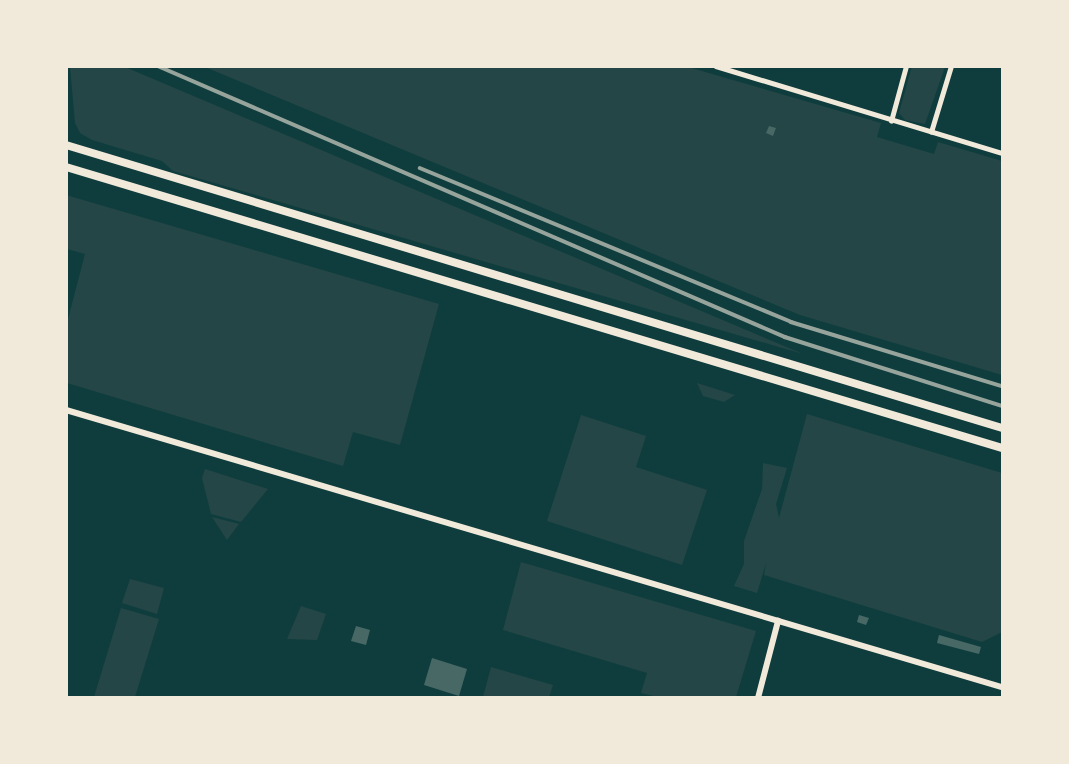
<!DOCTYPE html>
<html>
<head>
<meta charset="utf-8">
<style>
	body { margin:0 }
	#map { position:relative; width:1069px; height:764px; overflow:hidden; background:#0f3d3e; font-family:"Work Sans",sans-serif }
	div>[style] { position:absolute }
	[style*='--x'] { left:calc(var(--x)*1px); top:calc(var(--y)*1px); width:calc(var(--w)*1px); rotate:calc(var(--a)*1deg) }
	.green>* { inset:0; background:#244646 }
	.building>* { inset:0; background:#486865 }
	.minor>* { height:4.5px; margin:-2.25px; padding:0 2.25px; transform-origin:2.25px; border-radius:2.25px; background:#f1e9da }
	.tertiary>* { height:6px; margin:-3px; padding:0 3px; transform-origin:3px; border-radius:3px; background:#f1e9da }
	.primary>* { height:8px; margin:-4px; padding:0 4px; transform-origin:4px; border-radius:4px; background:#f1e9da }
	.rail>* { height:3.5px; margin:-1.75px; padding:0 1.75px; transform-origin:1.75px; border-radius:1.75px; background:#97a49c }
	span { translate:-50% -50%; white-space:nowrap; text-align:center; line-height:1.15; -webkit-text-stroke:7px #f1e9da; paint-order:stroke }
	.frame { position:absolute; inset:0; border:68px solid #f1e9da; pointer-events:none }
</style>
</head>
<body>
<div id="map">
	<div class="green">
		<div style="clip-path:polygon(912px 66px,945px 67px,925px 124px,905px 120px,899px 113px)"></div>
		<div style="clip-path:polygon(70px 67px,125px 67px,803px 354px,173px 171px,162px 161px,92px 140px,80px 133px,75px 123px)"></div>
		<div style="clip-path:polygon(205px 67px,688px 67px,881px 123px,877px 137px,934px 154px,938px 142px,1002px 161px,1002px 375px,800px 315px)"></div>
		<div style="clip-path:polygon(66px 195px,439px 304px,400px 445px,353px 432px,343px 466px,67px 383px,67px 323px,85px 254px,67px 249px)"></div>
		<div style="clip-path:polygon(697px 383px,735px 395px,724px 402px,703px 396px)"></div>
		<div style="clip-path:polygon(807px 414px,1002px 473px,1002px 632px,982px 642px,764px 575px,766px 563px,757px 593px,734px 586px,744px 564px,744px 541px,762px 489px,763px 463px,787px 468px,776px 504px,779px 518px)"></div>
		<div style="clip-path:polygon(581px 415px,646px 436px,636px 467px,707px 490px,682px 565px,547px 521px)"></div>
		<div style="clip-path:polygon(205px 469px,268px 489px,241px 522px,211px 514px,202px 478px)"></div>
		<div style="clip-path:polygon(212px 517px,239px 524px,227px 540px)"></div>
		<div style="clip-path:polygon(521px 562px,756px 631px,736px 697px,657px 697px,641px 693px,647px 673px,503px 630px)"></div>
		<div style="clip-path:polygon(130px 579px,164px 588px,157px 614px,122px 603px)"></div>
		<div style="clip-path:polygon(301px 606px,326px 614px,317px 640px,287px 639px)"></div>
		<div style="clip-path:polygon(121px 608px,159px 619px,135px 697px,94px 697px)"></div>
		<div style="clip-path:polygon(491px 667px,553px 685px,549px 697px,483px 697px)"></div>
	</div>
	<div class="building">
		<div style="clip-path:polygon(769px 126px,776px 128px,773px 136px,766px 133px)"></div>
		<div style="clip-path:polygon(859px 615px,869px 618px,866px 625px,857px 622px)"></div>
		<div style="clip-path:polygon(356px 626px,370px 630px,366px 645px,351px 641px)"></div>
		<div style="clip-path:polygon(939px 635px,981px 647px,979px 654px,937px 643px)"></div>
		<div style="clip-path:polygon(432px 658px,467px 669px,459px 696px,424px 685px)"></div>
	</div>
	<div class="minor">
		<div style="--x:716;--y:66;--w:299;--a:16.9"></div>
		<div style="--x:891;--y:121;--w:57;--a:-74.7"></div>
		<div style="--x:931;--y:132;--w:69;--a:-73.1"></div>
	</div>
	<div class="tertiary">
		<div style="--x:66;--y:410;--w:976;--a:16.49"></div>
		<div style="--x:758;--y:698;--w:80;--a:-75.4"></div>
	</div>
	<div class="primary">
		<div style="--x:66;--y:145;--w:978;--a:16.82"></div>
		<div style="--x:66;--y:167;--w:977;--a:16.71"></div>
	</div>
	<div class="rail">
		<div style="--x:158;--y:66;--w:683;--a:23.37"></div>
		<div style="--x:785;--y:337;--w:228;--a:17.6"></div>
		<div style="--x:420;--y:168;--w:402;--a:22.5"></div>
		<div style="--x:791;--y:322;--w:220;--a:16.9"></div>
	</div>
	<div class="frame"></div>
</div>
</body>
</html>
